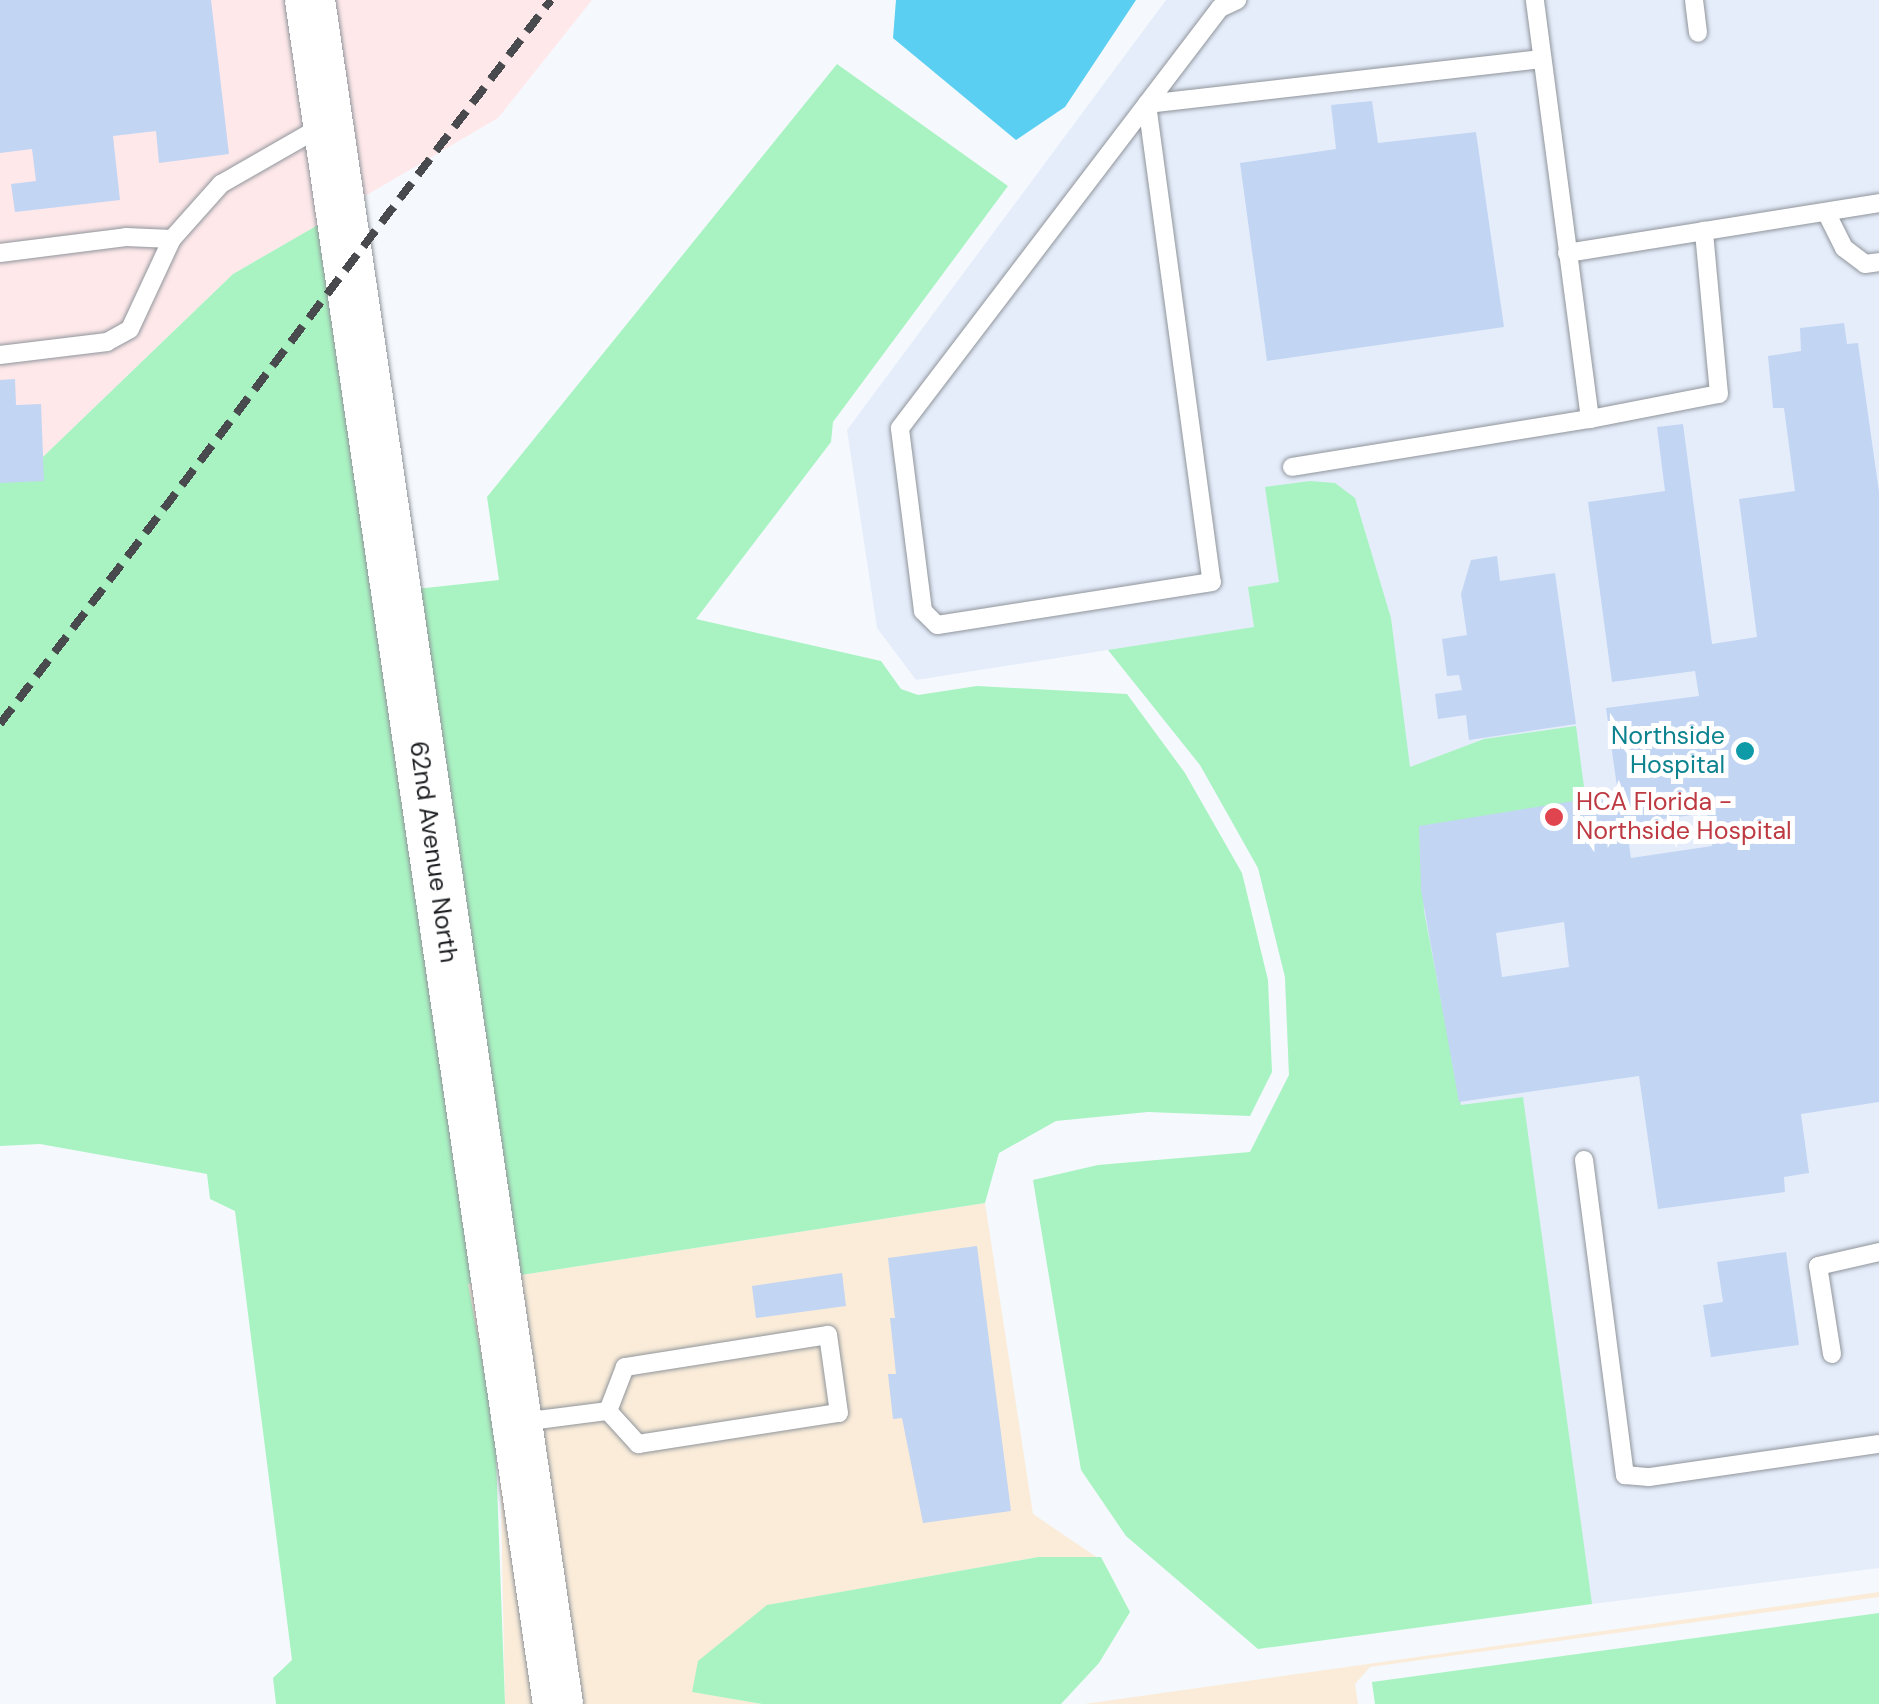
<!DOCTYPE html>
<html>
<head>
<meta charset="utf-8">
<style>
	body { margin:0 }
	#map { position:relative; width:1879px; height:1704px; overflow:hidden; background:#f5f9fe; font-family:"DM Sans",sans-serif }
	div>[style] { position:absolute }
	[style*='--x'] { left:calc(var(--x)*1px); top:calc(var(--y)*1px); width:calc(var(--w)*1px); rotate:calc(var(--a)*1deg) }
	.commercial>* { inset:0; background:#faecd9 }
	.industrial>* { inset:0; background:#fee8ea }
	.built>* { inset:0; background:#e5edfb }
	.green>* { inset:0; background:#a9f3c2 }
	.water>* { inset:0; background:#5acff1 }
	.building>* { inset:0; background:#c2d5f3 }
	.roads { filter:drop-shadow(0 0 2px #90959b) drop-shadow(0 0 2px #90959b) }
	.lane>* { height:18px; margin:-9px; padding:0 9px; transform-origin:9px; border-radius:9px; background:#fff }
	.secondary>* { height:50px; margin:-25px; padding:0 25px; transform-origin:25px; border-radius:25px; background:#fff }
	.rail>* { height:8px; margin-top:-4px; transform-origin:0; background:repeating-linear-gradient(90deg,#484a4d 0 20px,transparent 0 30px) }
	.dots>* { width:28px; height:28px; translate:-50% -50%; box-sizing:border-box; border:5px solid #fff; border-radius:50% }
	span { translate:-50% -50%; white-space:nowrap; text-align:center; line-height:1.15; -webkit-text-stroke:10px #fff; paint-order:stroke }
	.culture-label { font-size:25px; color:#0d838f }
	.right { translate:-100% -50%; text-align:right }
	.health-label { font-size:25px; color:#be3a42 }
	.left { translate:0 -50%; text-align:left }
	.street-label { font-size:25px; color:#1d1e21 }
</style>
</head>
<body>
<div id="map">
	<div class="commercial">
		<div style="clip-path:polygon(985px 1203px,1033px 1514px,1098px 1558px,1038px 1557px,768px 1605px,693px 1692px,762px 1704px,578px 1704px,515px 1276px)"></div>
		<div style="clip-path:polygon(475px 1282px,537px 1704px,505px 1704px,501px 1503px,495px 1429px,467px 1283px)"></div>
		<div style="clip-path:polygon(1879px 1592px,1879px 1597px,1370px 1667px,1355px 1684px,1358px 1704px,1084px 1704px)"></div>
	</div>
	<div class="industrial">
		<div style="clip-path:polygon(0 0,290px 0,323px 222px,233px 274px,20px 479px,0 481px)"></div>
		<div style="clip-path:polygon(330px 0,592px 0,498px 118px,360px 199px)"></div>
	</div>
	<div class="built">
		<div style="clip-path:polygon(1166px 0,1879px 0,1879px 1568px,1592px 1604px,1382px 1586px,1250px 1152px,1289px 1075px,1285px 977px,1258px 868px,1200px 765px,1108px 650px,916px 680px,877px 628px,847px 430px)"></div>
	</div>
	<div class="green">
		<div style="clip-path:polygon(837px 64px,1008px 186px,833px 422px,831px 442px,696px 619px,881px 661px,901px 689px,918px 695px,977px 686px,1127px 694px,1185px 773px,1242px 873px,1268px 980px,1272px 1072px,1250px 1116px,1148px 1112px,1056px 1121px,999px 1153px,985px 1203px,515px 1276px,416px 589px,499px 580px,487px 497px)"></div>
		<div style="clip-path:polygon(323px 222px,475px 1282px,468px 1284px,495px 1429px,505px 1704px,276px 1704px,273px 1678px,292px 1660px,235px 1211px,210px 1199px,207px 1174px,40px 1144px,0 1146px,0 481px,20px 479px,233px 274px)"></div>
		<div style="clip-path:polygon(1310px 481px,1335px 483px,1355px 498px,1391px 618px,1410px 767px,1484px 739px,1576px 726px,1587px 810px,1422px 835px,1424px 911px,1461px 1105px,1523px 1097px,1592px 1604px,1258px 1649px,1126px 1536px,1081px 1470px,1033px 1180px,1098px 1165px,1250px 1152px,1289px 1075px,1285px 977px,1258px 868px,1200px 765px,1108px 650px,1254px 627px,1248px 587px,1279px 582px,1265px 487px)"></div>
		<div style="clip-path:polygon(1038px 1557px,1101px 1557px,1130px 1612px,1099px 1663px,1061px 1704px,762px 1704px,692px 1692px,698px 1661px,767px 1605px)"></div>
		<div style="clip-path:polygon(1879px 1613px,1879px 1704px,1375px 1704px,1372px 1682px)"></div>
	</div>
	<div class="water">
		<div style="clip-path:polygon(896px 0,1136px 0,1065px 107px,1016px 140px,893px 38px)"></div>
	</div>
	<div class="building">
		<div style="clip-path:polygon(0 0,211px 0,229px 154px,159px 163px,156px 131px,113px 136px,120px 200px,15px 212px,11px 184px,36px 181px,32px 149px,0 153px)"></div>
		<div style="clip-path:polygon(1372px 101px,1378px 143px,1476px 132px,1504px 327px,1267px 361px,1240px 163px,1336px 149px,1331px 105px)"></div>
		<div style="clip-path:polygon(evenodd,1844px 323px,1847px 344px,1858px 343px,1879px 492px,1879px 1102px,1801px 1114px,1809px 1173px,1784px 1177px,1785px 1192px,1658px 1209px,1639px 1076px,1459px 1102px,1421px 890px,1419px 826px,1618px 794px,1606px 708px,1699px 696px,1695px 671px,1612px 682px,1588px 502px,1665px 491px,1657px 427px,1683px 424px,1712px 644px,1757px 637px,1739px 499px,1795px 491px,1784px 408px,1773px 408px,1768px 356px,1801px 351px,1800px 328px,1844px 323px,1707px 813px,1712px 846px,1631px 858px,1626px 824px,1707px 813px,1844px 323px,1564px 922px,1569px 967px,1502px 977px,1496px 933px,1564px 922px)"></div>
		<div style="clip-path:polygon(15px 379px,16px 405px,41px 404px,44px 481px,0 483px,0 380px)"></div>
		<div style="clip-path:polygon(1497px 556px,1500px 581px,1555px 573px,1576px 724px,1469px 740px,1466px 715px,1438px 719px,1435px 694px,1462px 690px,1459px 675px,1447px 676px,1442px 639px,1467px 635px,1461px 594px,1471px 560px)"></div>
		<div style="clip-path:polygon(977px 1246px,1011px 1511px,923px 1523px,902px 1418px,893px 1419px,888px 1374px,896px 1374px,890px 1318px,895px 1318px,888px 1258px)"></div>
		<div style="clip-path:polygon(1786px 1252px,1799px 1345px,1711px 1357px,1703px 1305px,1723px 1302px,1717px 1262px)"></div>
		<div style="clip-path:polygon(842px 1273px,846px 1306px,756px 1318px,752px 1286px)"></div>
	</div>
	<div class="roads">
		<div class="lane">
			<div style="--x:1694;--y:0;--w:33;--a:83"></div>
			<div style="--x:1147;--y:104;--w:482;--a:82.3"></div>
			<div style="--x:1212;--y:582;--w:278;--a:171.1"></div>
			<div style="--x:937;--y:625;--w:20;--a:-135"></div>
			<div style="--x:923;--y:611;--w:184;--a:-97.2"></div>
			<div style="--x:900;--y:428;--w:528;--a:-52.7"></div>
			<div style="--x:1220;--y:8;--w:19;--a:-25"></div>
			<div style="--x:1147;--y:104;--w:397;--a:-6.5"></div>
			<div style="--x:1826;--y:212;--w:40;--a:63.4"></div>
			<div style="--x:1844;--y:248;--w:26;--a:37"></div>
			<div style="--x:1865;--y:264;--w:14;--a:-8"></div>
			<div style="--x:0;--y:253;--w:127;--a:-7.2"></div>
			<div style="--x:126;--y:237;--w:46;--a:2.5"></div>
			<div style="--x:1567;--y:253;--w:316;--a:-9.1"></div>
			<div style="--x:0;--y:355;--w:108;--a:-6.9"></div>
			<div style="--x:107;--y:342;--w:26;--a:-29"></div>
			<div style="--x:130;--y:329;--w:99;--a:-65"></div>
			<div style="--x:172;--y:239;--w:74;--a:-48.3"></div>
			<div style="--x:221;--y:184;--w:119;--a:-29.8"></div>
			<div style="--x:1590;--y:419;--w:131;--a:-11"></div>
			<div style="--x:1719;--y:394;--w:164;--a:-95.3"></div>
			<div style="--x:1292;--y:467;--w:302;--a:-9.2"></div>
			<div style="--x:1590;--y:419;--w:423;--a:-97.5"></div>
			<div style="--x:1584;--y:1160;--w:318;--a:82.6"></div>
			<div style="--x:1625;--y:1475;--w:24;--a:5"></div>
			<div style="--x:1649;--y:1477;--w:232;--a:-8.2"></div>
			<div style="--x:1832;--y:1354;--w:89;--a:-99"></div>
			<div style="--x:1818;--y:1266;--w:63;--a:-12.9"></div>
			<div style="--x:522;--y:1422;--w:87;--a:-7.3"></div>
			<div style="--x:608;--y:1411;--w:45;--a:47.7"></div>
			<div style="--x:638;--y:1444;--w:203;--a:-8.8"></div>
			<div style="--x:839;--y:1413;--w:79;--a:-98"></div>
			<div style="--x:828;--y:1335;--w:206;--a:171"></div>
			<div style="--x:625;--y:1367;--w:47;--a:111.1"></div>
		</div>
		<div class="secondary">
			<div style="--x:310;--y:0;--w:1722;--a:81.72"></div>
		</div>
	</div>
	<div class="rail">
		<div style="--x:0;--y:724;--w:910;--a:-52.73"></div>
	</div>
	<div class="dots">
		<div style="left:1745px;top:751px;background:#0f9aa8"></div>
		<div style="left:1554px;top:817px;background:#e0444e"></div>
	</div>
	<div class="culture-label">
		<span class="right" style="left:1725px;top:751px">Northside<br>Hospital</span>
	</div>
	<div class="health-label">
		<span class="left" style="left:1576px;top:817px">HCA Florida -<br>Northside Hospital</span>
	</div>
	<div class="street-label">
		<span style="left:433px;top:852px;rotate:82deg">62nd Avenue North</span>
	</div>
</div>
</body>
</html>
